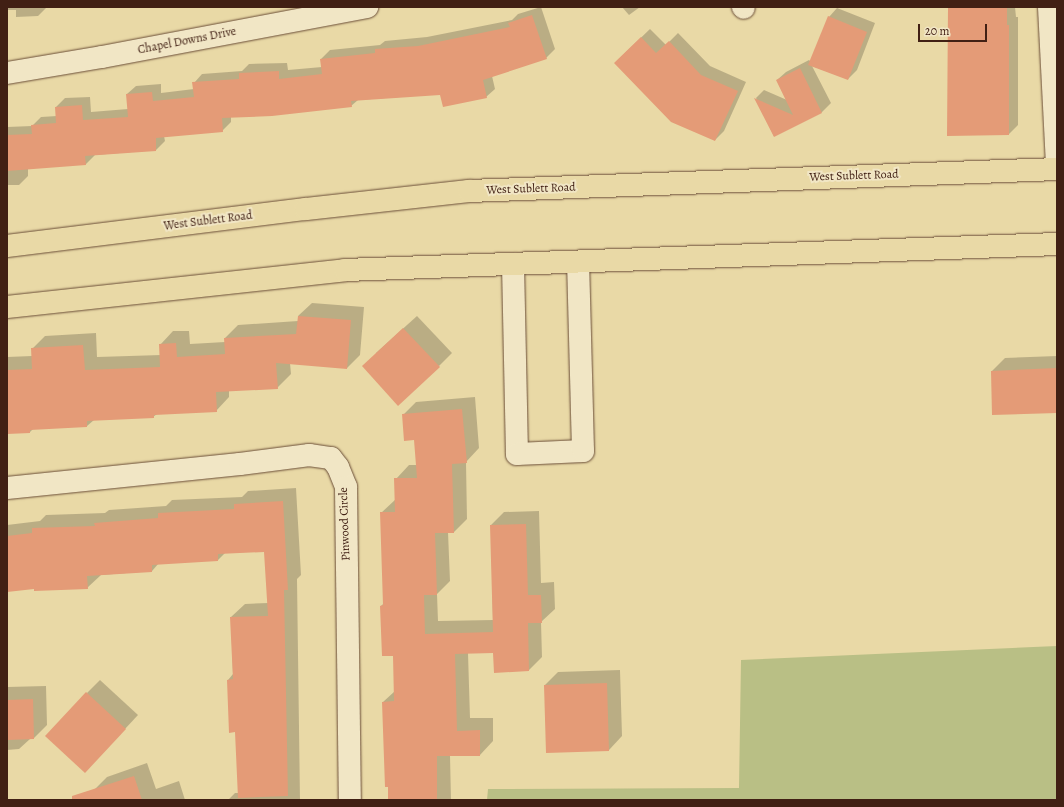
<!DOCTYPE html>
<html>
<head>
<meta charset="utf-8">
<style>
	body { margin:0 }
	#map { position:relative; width:1064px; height:807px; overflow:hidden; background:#e9d9a6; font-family:Alegreya,serif }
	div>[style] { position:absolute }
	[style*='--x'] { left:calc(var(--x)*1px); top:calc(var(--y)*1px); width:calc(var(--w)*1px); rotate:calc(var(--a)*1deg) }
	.green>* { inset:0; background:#b9bf85 }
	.shadow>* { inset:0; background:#0003 }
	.building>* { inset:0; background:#e49b77 }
	.roads { filter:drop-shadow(0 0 1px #6b4e38) drop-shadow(0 0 1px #6b4e38) }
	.minor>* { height:22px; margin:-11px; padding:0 11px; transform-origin:11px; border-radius:11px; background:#f1e6c5 }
	.major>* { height:22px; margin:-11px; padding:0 11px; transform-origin:11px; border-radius:11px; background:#e9d9a6 }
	span { translate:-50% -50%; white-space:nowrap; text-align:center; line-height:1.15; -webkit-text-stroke:4px #f1e6c5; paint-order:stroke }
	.street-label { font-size:12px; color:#412014 }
	.frame { position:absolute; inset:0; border:8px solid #412014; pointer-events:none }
	.scale { position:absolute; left:918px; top:24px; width:69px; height:18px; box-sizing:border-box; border:2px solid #412014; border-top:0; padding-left:5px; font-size:12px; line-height:14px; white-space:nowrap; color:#412014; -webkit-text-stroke:3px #f1e6c5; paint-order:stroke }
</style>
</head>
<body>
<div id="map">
	<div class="green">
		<div style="clip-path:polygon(1057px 646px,1057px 800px,487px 800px,488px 789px,739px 788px,741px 660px)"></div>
	</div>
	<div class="shadow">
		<div style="clip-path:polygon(7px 7px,66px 7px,47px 7px,38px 16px,16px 17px,16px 10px,7px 10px)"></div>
		<div style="clip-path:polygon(541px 7px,555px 49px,546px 58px,492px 76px,495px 89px,486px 97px,441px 94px,358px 100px,351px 106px,231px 117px,231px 122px,222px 131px,164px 136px,165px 141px,156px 150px,95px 155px,86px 164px,28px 168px,28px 176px,19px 185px,7px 185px,7px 127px,32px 126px,41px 117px,57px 116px,56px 107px,65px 98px,90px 97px,91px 112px,128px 109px,127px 94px,136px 86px,161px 84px,161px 93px,194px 89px,194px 83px,202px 74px,242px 71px,249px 64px,287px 63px,288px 70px,322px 67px,321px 59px,330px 50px,380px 45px,385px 41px,427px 37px,512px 20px,518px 14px)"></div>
		<div style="clip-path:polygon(622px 7px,640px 7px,629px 15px)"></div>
		<div style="clip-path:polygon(949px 7px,1015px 7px,1016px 17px,1018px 17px,1018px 125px,1009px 134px,948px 134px)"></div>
		<div style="clip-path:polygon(837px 8px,875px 23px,857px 70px,848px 79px,812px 66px,831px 103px,822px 112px,774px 136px,756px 98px,764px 90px,787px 100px,777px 80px,786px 72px,809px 60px,811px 62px,829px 17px)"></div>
		<div style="clip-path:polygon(650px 29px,666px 45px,678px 33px,710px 66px,746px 82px,724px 131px,715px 140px,624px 54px)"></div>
		<div style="clip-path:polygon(312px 303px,364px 307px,360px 355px,347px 368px,290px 363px,291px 374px,277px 388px,229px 390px,229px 397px,216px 411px,157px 414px,153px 417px,94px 420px,87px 426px,33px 429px,30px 432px,7px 433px,7px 357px,32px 356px,32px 349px,45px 336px,96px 333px,97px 357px,161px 355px,160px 345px,173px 331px,189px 331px,190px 344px,225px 342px,225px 338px,238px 325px,298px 321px,298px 316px)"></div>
		<div style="clip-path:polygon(417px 316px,452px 353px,439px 366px,376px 353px)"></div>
		<div style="clip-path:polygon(1057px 356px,1057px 412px,992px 371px,1005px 358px)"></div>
		<div style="clip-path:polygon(475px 397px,479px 448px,466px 462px,467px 519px,454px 532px,448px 532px,450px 581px,437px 594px,438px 621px,493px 620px,491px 525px,504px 512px,539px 511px,541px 583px,554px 582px,555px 609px,541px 622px,542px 657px,529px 670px,495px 672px,494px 652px,468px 653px,470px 718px,493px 718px,493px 741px,480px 755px,450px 755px,451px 800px,389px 800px,383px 702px,395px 691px,394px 655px,381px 606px,384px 603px,381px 513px,396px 499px,396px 479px,409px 465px,417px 465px,415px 439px,403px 415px,416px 402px)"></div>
		<div style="clip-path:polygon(296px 488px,301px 575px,297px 579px,300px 800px,228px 800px,235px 793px,239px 793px,236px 731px,228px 680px,233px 674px,231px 617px,245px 604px,268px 603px,265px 551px,225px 553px,218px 560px,159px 563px,152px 571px,101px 575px,87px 588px,35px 587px,7px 591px,7px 525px,40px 521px,46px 515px,105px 513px,109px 510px,166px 506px,172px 500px,242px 497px,248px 491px)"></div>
		<div style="clip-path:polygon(620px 670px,622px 736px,609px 750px,547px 752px,545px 685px,558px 672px)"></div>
		<div style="clip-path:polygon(100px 680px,138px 715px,98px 758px,87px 693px)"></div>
		<div style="clip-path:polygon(46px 686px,47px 725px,34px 738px,30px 739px,19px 749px,7px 750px,7px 687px)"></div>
		<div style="clip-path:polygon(147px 763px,156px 789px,179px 781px,185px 800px,97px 800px,94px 790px,107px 777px)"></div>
	</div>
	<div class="building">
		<div style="clip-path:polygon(948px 7px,1007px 7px,1007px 25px,1009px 25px,1009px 135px,947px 136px)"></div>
		<div style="clip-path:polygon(532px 15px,547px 59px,483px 80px,487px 98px,443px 107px,440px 95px,351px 101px,352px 107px,272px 116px,222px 118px,223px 132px,156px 138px,156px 151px,85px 156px,86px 165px,7px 171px,7px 135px,32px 134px,31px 125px,56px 123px,55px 107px,82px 105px,83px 120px,128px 117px,126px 94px,152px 92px,153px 101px,194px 97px,192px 82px,239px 79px,239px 73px,279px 71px,279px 79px,322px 74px,320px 59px,375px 53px,375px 49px,418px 46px,510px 27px,508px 23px)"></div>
		<div style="clip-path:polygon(828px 16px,867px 32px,848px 80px,808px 65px)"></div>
		<div style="clip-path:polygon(641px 37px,656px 53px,669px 41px,701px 75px,738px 91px,715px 141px,671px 122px,614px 63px)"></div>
		<div style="clip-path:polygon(800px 68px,822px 113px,774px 137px,754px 98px,793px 115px,776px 80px)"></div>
		<div style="clip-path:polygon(298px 316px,351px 320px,347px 369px,276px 363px,278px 389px,216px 392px,217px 412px,154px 415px,154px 418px,87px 421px,87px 427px,30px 430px,30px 433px,7px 434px,7px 370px,32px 369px,31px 348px,83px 345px,85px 370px,160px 367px,159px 344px,176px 343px,177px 357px,225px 354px,224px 338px,296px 334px)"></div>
		<div style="clip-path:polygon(403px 328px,440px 367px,398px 406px,362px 366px)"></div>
		<div style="clip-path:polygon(1057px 368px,1057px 413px,992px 415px,991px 371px)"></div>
		<div style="clip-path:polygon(462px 409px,467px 463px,452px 464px,454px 533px,435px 533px,437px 595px,424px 595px,425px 634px,493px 632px,490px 525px,526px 524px,528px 595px,541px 595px,542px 623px,528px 623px,529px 671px,494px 673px,493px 653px,455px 654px,457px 731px,480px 730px,480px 756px,437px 756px,437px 800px,388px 800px,388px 787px,385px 787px,382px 702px,394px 701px,393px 656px,382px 656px,380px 606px,383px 605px,380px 512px,395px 512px,394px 478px,417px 478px,414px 440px,404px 441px,402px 414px)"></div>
		<div style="clip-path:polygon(283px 501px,288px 590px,284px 590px,288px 796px,238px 798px,235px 732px,229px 733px,227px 680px,233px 679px,230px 617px,268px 616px,264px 552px,218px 554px,218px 561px,152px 565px,152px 572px,87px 576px,88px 589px,34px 591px,34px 589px,7px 592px,7px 536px,32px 533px,32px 528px,95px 526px,94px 523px,158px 518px,158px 513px,234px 509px,234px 504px)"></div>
		<div style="clip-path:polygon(607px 683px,609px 751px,546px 753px,544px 685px)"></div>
		<div style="clip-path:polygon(86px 692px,126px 729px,85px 773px,45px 736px)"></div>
		<div style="clip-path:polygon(33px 699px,34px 739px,7px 740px,7px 700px)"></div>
		<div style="clip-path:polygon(134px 776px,142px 800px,72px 800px,72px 796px)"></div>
	</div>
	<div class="roads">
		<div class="minor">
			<div style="--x:743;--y:7;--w:1;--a:45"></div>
			<div style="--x:1049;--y:7;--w:158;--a:87.1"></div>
			<div style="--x:7;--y:73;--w:96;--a:-9.6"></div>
			<div style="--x:102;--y:57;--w:270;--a:-10.7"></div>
			<div style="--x:513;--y:264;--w:190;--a:88.8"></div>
			<div style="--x:517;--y:454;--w:66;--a:-2.6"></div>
			<div style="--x:583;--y:451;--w:189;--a:-91.5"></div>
			<div style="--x:7;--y:488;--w:234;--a:-5.9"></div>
			<div style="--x:240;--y:464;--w:70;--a:-7.4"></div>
			<div style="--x:309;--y:455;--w:22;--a:8"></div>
			<div style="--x:331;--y:458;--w:11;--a:52"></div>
			<div style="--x:338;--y:467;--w:22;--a:68"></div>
			<div style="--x:346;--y:487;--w:313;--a:89.3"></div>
		</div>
		<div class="major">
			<div style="--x:7;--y:246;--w:301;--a:-7.1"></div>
			<div style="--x:306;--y:209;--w:164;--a:-6.3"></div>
			<div style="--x:469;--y:191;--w:588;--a:-2.14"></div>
			<div style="--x:7;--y:307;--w:340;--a:-6.2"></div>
			<div style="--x:345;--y:270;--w:712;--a:-2.09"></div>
		</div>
	</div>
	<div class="street-label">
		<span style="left:187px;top:41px;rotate:-11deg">Chapel Downs Drive</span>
		<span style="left:854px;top:176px;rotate:-2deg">West Sublett Road</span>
		<span style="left:531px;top:189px;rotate:-2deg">West Sublett Road</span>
		<span style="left:208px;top:221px;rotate:-7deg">West Sublett Road</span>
		<span style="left:345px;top:524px;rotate:-92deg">Pinwood Circle</span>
	</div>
	<div class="frame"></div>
	<div class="scale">20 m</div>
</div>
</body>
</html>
